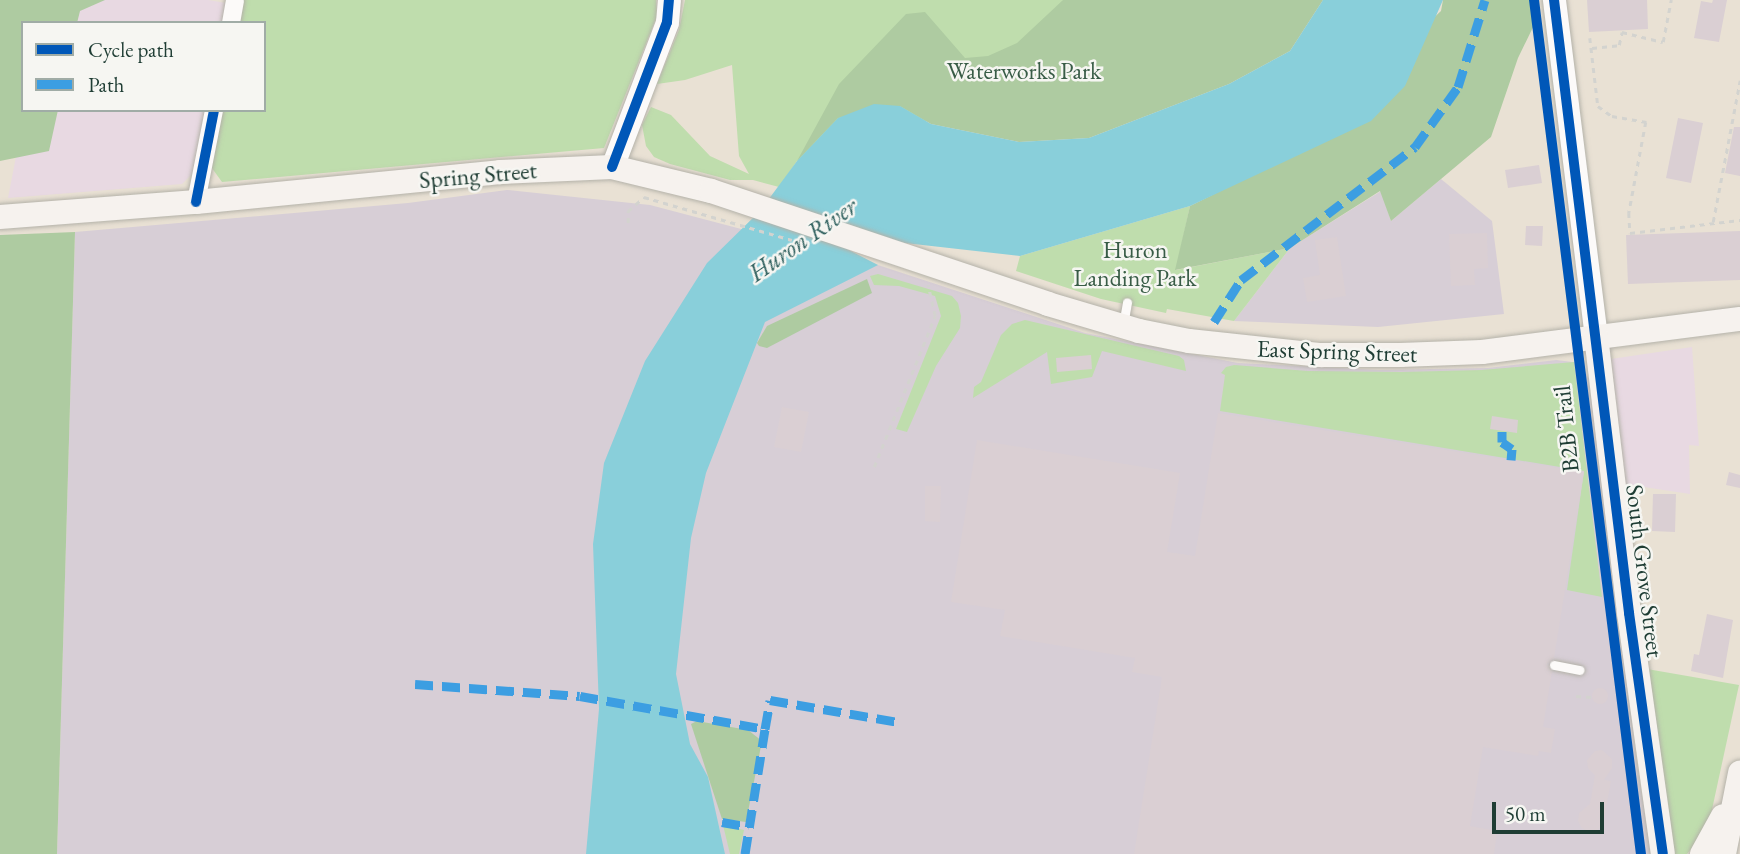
<!DOCTYPE html>
<html>
<head>
<meta charset="utf-8">
<style>
	body { margin:0 }
	#map { position:relative; width:1740px; height:854px; overflow:hidden; background:#e9e1d4; font-family:"EB Garamond",serif }
	div>[style] { position:absolute }
	[style*='--x'] { left:calc(var(--x)*1px); top:calc(var(--y)*1px); width:calc(var(--w)*1px); rotate:calc(var(--a)*1deg) }
	.built>* { inset:0; background:#e8d9e2 }
	.industrial>* { inset:0; background:#d7ced6 }
	.green>* { inset:0; background:#bfddad }
	.forest>* { inset:0; background:#aecba1 }
	.water>* { inset:0; background:#89cfda }
	.building>* { inset:0; background:#dacfd3 }
	.round { border-radius:50% }
	.path>* { height:2.5px; margin-top:-1.25px; transform-origin:0; background:repeating-linear-gradient(90deg,#d3d3cf 0 5px,transparent 0 10px) }
	.roads { filter:drop-shadow(0 0 2px #b4b2a9) drop-shadow(0 0 2px #b4b2a9) }
	.service>* { height:9px; margin:-4.5px; padding:0 4.5px; transform-origin:4.5px; border-radius:4.5px; background:#fcfaf9 }
	.minor>* { height:18px; margin:-9px; padding:0 9px; transform-origin:9px; border-radius:9px; background:#fcfaf9 }
	.tertiary>* { height:23px; margin:-11.5px; padding:0 11.5px; transform-origin:11.5px; border-radius:11.5px; background:#fcfaf9 }
	.secondary>* { height:24px; margin:-12px; padding:0 12px; transform-origin:12px; border-radius:12px; background:#f6f2ee }
	.quiet>* { height:9px; margin-top:-4.5px; transform-origin:0; background:repeating-linear-gradient(90deg,#3c9ee2 0 18px,transparent 0 27px) }
	.cycleway>* { height:10px; margin:-5px; padding:0 5px; transform-origin:5px; border-radius:5px; background:#0057b8 }
	span { translate:-50% -50%; white-space:nowrap; text-align:center; line-height:1.15; -webkit-text-stroke:5px #f6f6f2; paint-order:stroke }
	.park-label { font-size:24px; color:#385c46 }
	.street-label { font-size:24px; color:#1f3d34 }
	.water-label { font-size:26px; color:#2f605e; font-style:italic }
	.legend { position:absolute; left:21px; top:21px; width:245px; height:91px; box-sizing:border-box; background:#f6f6f2; border:2px solid #a0aca6; margin:0; padding:9px 12px; list-style:none; font-size:21px; color:#1f3d34 }
	.legend li { display:flex; align-items:center; gap:14px; height:35px }
	.legend b { width:35px; border:2px solid #a0aca6 }
	.scale { position:absolute; left:1492px; top:802px; width:112px; height:32px; box-sizing:border-box; border:4px solid #1f3d34; border-top:0; padding-left:9px; font-size:21px; line-height:24px; white-space:nowrap; color:#1f3d34; -webkit-text-stroke:5px #f6f6f2; paint-order:stroke }
</style>
</head>
<body>
<div id="map">
	<div class="built">
		<div style="clip-path:polygon(46px 0,208px 0,226px 3px,222px 23px,42px 23px)"></div>
		<div style="clip-path:polygon(25px 110px,205px 110px,195px 165px,192px 174px,182px 184px,8px 198px)"></div>
		<div style="clip-path:polygon(1692px 347px,1699px 446px,1689px 445px,1690px 494px,1624px 484px,1611px 359px)"></div>
	</div>
	<div class="industrial">
		<div style="clip-path:polygon(1441px 179px,1492px 221px,1504px 314px,1378px 327px,1234px 321px,1290px 248px,1381px 191px,1391px 221px)"></div>
		<div style="clip-path:polygon(507px 190px,650px 205px,878px 265px,1085px 333px,1238px 363px,1378px 370px,1488px 368px,1556px 360px,1581px 363px,1589px 379px,1639px 779px,1652px 854px,57px 854px,75px 232px,408px 203px)"></div>
	</div>
	<div class="green">
		<div style="clip-path:polygon(241px 0,656px 0,657px 16px,604px 148px,222px 182px,209px 164px,220px 110px,264px 110px,264px 23px,237px 23px)"></div>
		<div style="clip-path:polygon(685px 0,1323px 0,797px 161px,779px 187px,753px 180px,730px 180px,670px 164px,654px 157px,646px 146px,642px 125px,651px 107px,671px 115px,710px 156px,749px 174px,739px 156px,732px 65px,685px 80px,657px 84px,679px 30px)"></div>
		<div style="clip-path:polygon(1190px 206px,1176px 270px,1290px 248px,1234px 321px,1167px 309px,1166px 313px,1101px 299px,1016px 271px,1020px 256px)"></div>
		<div style="clip-path:polygon(878px 274px,952px 296px,958px 303px,961px 316px,960px 328px,936px 366px,907px 432px,896px 429px,941px 316px,935px 296px,899px 286px,874px 285px,870px 276px)"></div>
		<div style="clip-path:polygon(1025px 320px,1179px 356px,1184px 360px,1186px 371px,1102px 351px,1092px 377px,1051px 384px,1047px 352px,973px 398px,974px 387px,981px 382px,1001px 335px,1012px 324px)"></div>
		<div style="clip-path:polygon(1574px 362px,1602px 597px,1567px 590px,1584px 471px,1220px 411px,1225px 375px,1221px 373px,1226px 367px,1234px 365px,1308px 371px,1401px 372px,1481px 370px)"></div>
		<div style="clip-path:polygon(1647px 669px,1739px 685px,1708px 828px,1687px 854px,1674px 854px)"></div>
		<div style="clip-path:polygon(723px 825px,744px 830px,739px 854px,730px 854px)"></div>
	</div>
	<div class="forest">
		<div style="clip-path:polygon(0 0,105px 0,80px 11px,77px 23px,23px 23px,23px 110px,58px 110px,49px 151px,0 161px)"></div>
		<div style="clip-path:polygon(1063px 0,1323px 0,1290px 51px,1229px 84px,1089px 138px,1019px 142px,931px 124px,900px 106px,838px 118px,797px 161px,839px 84px,906px 14px,925px 12px,965px 58px,988px 56px,1017px 43px)"></div>
		<div style="clip-path:polygon(1443px 0,1534px 0,1537px 19px,1518px 58px,1491px 137px,1391px 221px,1380px 191px,1290px 248px,1175px 270px,1190px 206px,1279px 162px,1441px 11px)"></div>
		<div style="clip-path:polygon(75px 232px,57px 854px,0 854px,0 235px)"></div>
		<div style="clip-path:polygon(867px 279px,872px 293px,767px 348px,759px 346px,757px 343px,767px 326px)"></div>
		<div style="clip-path:polygon(697px 721px,748px 730px,762px 741px,746px 822px,722px 819px,691px 724px)"></div>
	</div>
	<div class="water">
		<div style="clip-path:polygon(1323px 0,1443px 0,1405px 86px,1371px 121px,1190px 206px,1020px 256px,816px 233px,878px 265px,765px 322px,706px 473px,691px 538px,676px 674px,690px 744px,708px 777px,725px 854px,586px 854px,599px 709px,593px 544px,604px 463px,645px 361px,707px 263px,760px 211px,797px 161px,838px 118px,874px 104px,900px 106px,931px 124px,1019px 142px,1089px 138px,1229px 84px,1290px 51px)"></div>
	</div>
	<div class="building">
		<div style="clip-path:polygon(1587px 0,1647px 0,1648px 29px,1589px 32px)"></div>
		<div style="clip-path:polygon(1713px 0,1727px 0,1719px 42px,1694px 38px,1701px 1px,1712px 3px)"></div>
		<div style="clip-path:polygon(1678px 118px,1703px 123px,1691px 183px,1666px 178px)"></div>
		<div style="clip-path:polygon(1734px 127px,1740px 127px,1740px 176px,1725px 173px)"></div>
		<div style="clip-path:polygon(1539px 165px,1542px 183px,1508px 188px,1505px 170px)"></div>
		<div style="clip-path:polygon(1526px 226px,1543px 226px,1542px 246px,1525px 245px)"></div>
		<div style="clip-path:polygon(1740px 231px,1740px 280px,1628px 284px,1626px 235px)"></div>
		<div style="clip-path:polygon(1487px 233px,1488px 268px,1474px 269px,1475px 285px,1451px 286px,1449px 234px)"></div>
		<div style="clip-path:polygon(1337px 237px,1346px 296px,1307px 302px,1303px 278px,1320px 275px,1315px 240px)"></div>
		<div style="clip-path:polygon(1091px 355px,1092px 369px,1057px 372px,1056px 358px)"></div>
		<div style="clip-path:polygon(782px 407px,809px 412px,801px 452px,774px 447px)"></div>
		<div style="clip-path:polygon(1218px 413px,1584px 472px,1554px 658px,1547px 664px,1552px 671px,1543px 727px,1555px 729px,1551px 753px,1539px 751px,1538px 756px,1483px 747px,1470px 826px,1497px 831px,1494px 854px,1134px 854px,1162px 677px,1132px 672px,1135px 658px,1000px 636px,1005px 610px,951px 602px,977px 440px,1180px 473px,1167px 552px,1195px 556px)"></div>
		<div style="clip-path:polygon(1492px 416px,1518px 420px,1517px 433px,1490px 429px)"></div>
		<div style="clip-path:polygon(1729px 472px,1740px 475px,1740px 488px,1726px 485px)"></div>
		<div style="clip-path:polygon(925px 486px,941px 486px,940px 522px,925px 521px)"></div>
		<div style="clip-path:polygon(1653px 494px,1676px 494px,1675px 532px,1652px 531px)"></div>
		<div style="clip-path:polygon(1707px 614px,1733px 620px,1723px 678px,1691px 671px,1694px 654px,1699px 655px)"></div>
		<div class="round" style="left:1592px;top:688px;width:16px;height:16px"></div>
		<div style="clip-path:polygon(1602px 750px,1612px 759px,1612px 768px,1604px 780px,1611px 781px,1603px 824px,1598px 830px,1589px 832px,1582px 828px,1578px 821px,1579px 813px,1590px 804px,1595px 775px,1588px 768px,1587px 760px,1595px 751px)"></div>
	</div>
	<div class="path">
		<div style="--x:1590;--y:38;--w:68;--a:83.3"></div>
		<div style="--x:1598;--y:106;--w:17;--a:36"></div>
		<div style="--x:1612;--y:116;--w:35;--a:10"></div>
		<div style="--x:1646;--y:122;--w:93;--a:100.6"></div>
		<div style="--x:1629;--y:213;--w:20;--a:87"></div>
		<div style="--x:1630;--y:233;--w:111;--a:-6.7"></div>
		<div style="--x:1592;--y:48;--w:27;--a:-6"></div>
		<div style="--x:1619;--y:45;--w:13;--a:-77"></div>
		<div style="--x:1622;--y:32;--w:42;--a:13.7"></div>
		<div style="--x:1663;--y:42;--w:43;--a:-79.2"></div>
		<div style="--x:1713;--y:222;--w:144;--a:-79.2"></div>
		<div style="--x:628;--y:223;--w:12;--a:-90"></div>
		<div style="--x:628;--y:211;--w:21;--a:-41"></div>
		<div style="--x:644;--y:197;--w:154;--a:16.2"></div>
		<div style="--x:874;--y:467;--w:163;--a:-68"></div>
		<div style="--x:935;--y:316;--w:32;--a:-103"></div>
		<div style="--x:1576;--y:696;--w:15;--a:4"></div>
	</div>
	<div class="roads">
		<div class="service">
			<div style="--x:1123;--y:325;--w:23;--a:-80"></div>
			<div style="--x:1554;--y:665;--w:26;--a:11"></div>
		</div>
		<div class="minor">
			<div style="--x:231;--y:23;--w:23;--a:-80"></div>
			<div style="--x:196;--y:202;--w:94;--a:-78.9"></div>
		</div>
		<div class="tertiary">
			<div style="--x:1554;--y:0;--w:339;--a:82.9"></div>
			<div style="--x:612;--y:167;--w:155;--a:-69.2"></div>
			<div style="--x:667;--y:22;--w:22;--a:-85"></div>
		</div>
		<div class="secondary">
			<div style="--x:0;--y:217;--w:197;--a:-4.4"></div>
			<div style="--x:196;--y:202;--w:305;--a:-5.6"></div>
			<div style="--x:500;--y:172;--w:112;--a:-2.6"></div>
			<div style="--x:612;--y:167;--w:102;--a:13.6"></div>
			<div style="--x:711;--y:191;--w:355;--a:18.5"></div>
			<div style="--x:1048;--y:304;--w:95;--a:16.5"></div>
			<div style="--x:1139;--y:331;--w:51;--a:11.3"></div>
			<div style="--x:1189;--y:341;--w:133;--a:6.1"></div>
			<div style="--x:1321;--y:355;--w:79;--a:0"></div>
			<div style="--x:1400;--y:355;--w:82;--a:-2.1"></div>
			<div style="--x:1482;--y:352;--w:260;--a:-7.3"></div>
			<div style="--x:1596;--y:336;--w:279;--a:83.2"></div>
			<div style="--x:1629;--y:613;--w:243;--a:82"></div>
			<div style="--x:1702;--y:854;--w:43;--a:-61.1"></div>
			<div style="--x:1724;--y:854;--w:83;--a:-78.8"></div>
		</div>
	</div>
	<div class="quiet">
		<div style="--x:1214;--y:322;--w:50;--a:-57.3"></div>
		<div style="--x:1241;--y:280;--w:219;--a:-37.4"></div>
		<div style="--x:1415;--y:147;--w:74;--a:-54.4"></div>
		<div style="--x:1458;--y:87;--w:91;--a:-72.8"></div>
		<div style="--x:1502;--y:431;--w:11;--a:90"></div>
		<div style="--x:1502;--y:442;--w:12;--a:35"></div>
		<div style="--x:1512;--y:449;--w:11;--a:95"></div>
		<div style="--x:415;--y:684;--w:165;--a:4.2"></div>
		<div style="--x:580;--y:696;--w:188;--a:10.1"></div>
		<div style="--x:765;--y:729;--w:29;--a:-80"></div>
		<div style="--x:770;--y:700;--w:131;--a:9.7"></div>
		<div style="--x:722;--y:822;--w:27;--a:10"></div>
		<div style="--x:745;--y:854;--w:127;--a:-80.9"></div>
	</div>
	<div class="cycleway">
		<div style="--x:1534;--y:0;--w:861;--a:82.86"></div>
		<div style="--x:1554;--y:0;--w:618;--a:83.02"></div>
		<div style="--x:1629;--y:613;--w:243;--a:82"></div>
		<div style="--x:612;--y:167;--w:155;--a:-69.2"></div>
		<div style="--x:667;--y:22;--w:22;--a:-85"></div>
		<div style="--x:196;--y:202;--w:94;--a:-78.9"></div>
	</div>
	<div class="park-label">
		<span style="left:1024px;top:71px">Waterworks Park</span>
		<span style="left:1135px;top:264px">Huron<br>Landing Park</span>
	</div>
	<div class="street-label">
		<span style="left:478px;top:175px;rotate:-5deg">Spring Street</span>
		<span style="left:1337px;top:351px;rotate:2deg">East Spring Street</span>
		<span style="left:1566px;top:429px;rotate:-96deg">B2B Trail</span>
		<span style="left:1645px;top:571px;rotate:83deg">South Grove Street</span>
	</div>
	<div class="water-label">
		<span style="left:803px;top:240px;rotate:-35deg">Huron River</span>
	</div>
	<ul class="legend">
	<li><b style="height:9px;background:#0057b8"></b>Cycle path</li>
	<li><b style="height:9px;background:#3c9ee2"></b>Path</li>
	</ul>
	<div class="scale">50 m</div>
</div>
</body>
</html>
